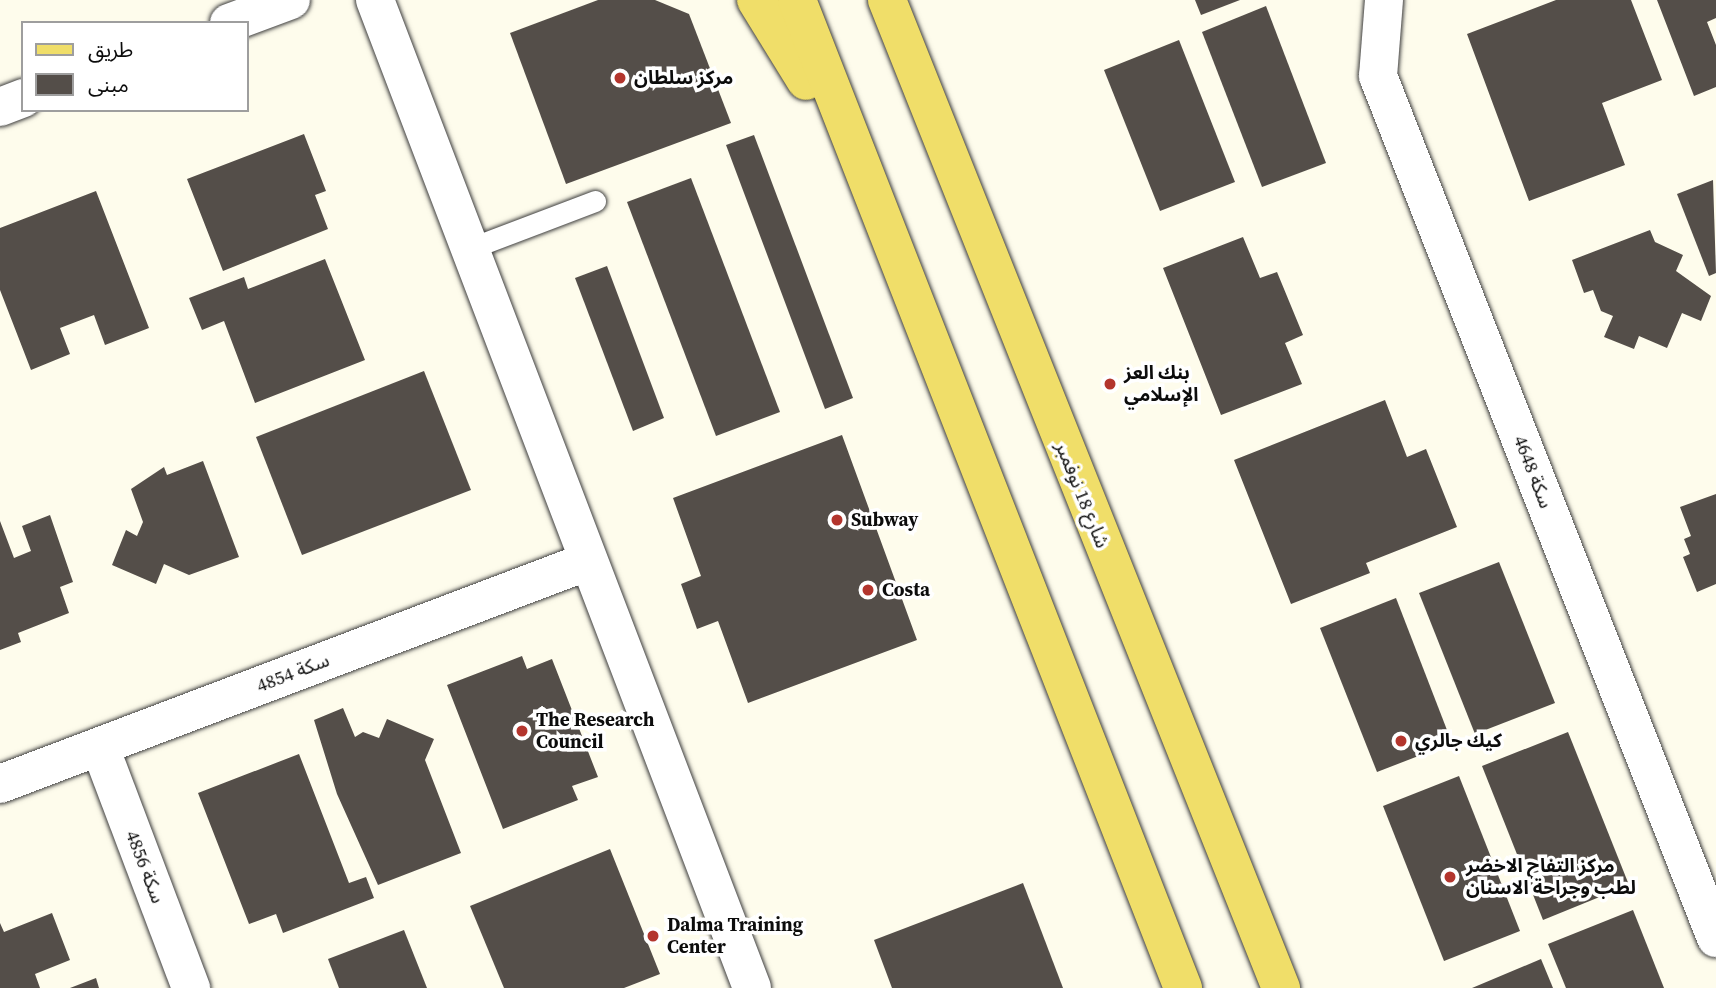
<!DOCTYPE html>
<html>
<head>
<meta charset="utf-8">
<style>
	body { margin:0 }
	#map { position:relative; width:1716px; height:988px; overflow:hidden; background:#fefcec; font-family:"Source Serif 4","Noto Sans Arabic",serif }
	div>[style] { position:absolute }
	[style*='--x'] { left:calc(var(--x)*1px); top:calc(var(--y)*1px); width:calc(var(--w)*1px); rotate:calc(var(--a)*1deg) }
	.building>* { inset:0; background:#544e49 }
	.roads { filter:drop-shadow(0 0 2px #3f3f3f) drop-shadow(0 0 2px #3f3f3f) }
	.service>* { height:21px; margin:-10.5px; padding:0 10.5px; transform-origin:10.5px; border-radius:10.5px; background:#fff }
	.minor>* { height:38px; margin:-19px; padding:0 19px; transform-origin:19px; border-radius:19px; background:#fff }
	.tertiary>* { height:38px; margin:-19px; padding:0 19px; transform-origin:19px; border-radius:19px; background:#fff }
	.primary>* { height:38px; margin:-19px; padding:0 19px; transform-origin:19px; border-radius:19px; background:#f0de69 }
	.dots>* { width:19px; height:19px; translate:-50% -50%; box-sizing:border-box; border:4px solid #fff; border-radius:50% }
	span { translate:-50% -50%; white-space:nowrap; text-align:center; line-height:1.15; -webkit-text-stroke:7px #fff; paint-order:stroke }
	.poi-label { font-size:19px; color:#0c0c0c; font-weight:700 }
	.left { translate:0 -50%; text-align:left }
	.street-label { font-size:19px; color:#0c0c0c }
	.legend { position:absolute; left:21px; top:21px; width:228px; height:91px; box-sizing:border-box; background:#fff; border:2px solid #9e9e9e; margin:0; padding:9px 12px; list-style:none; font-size:21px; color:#0c0c0c }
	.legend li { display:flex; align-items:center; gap:14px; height:35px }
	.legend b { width:35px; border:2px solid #9e9e9e }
</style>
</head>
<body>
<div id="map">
	<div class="building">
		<div style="clip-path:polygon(598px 0,655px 0,689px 14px,731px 123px,566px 184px,510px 33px)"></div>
		<div style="clip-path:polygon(1195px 0,1240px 0,1201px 15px)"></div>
		<div style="clip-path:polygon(1556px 0,1631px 0,1662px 80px,1602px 103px,1625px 165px,1529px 201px,1467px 34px)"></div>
		<div style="clip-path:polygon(1657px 0,1716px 0,1716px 18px,1707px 22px,1716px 45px,1716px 87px,1694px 96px)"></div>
		<div style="clip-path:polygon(1266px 6px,1326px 163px,1262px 187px,1202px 32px)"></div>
		<div style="clip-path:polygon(1179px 40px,1235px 182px,1160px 211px,1104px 70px)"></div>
		<div style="clip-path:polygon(304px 134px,326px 191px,315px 195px,328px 229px,223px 271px,187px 179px)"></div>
		<div style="clip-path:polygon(754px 135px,853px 398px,825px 409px,726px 145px)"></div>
		<div style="clip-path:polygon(691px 178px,780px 412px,716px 436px,627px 202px)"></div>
		<div style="clip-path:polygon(1713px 180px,1716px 273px,1709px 276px,1677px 194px)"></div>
		<div style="clip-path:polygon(96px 191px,149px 328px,105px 345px,94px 315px,60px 328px,70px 354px,31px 370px,0 290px,0 228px)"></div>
		<div style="clip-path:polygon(1650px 230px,1655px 242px,1683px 255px,1676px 271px,1711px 296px,1701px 321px,1682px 313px,1667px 348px,1639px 336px,1634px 349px,1604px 337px,1613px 316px,1601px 311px,1593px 290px,1584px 293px,1572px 260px)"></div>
		<div style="clip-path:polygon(1243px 237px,1260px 278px,1277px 272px,1303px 335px,1285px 343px,1302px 384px,1221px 415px,1163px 268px)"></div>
		<div style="clip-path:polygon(325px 259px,365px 360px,255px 403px,224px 321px,202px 330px,189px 298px,244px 277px,248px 289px)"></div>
		<div style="clip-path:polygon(607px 266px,664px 418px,633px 431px,575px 278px)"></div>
		<div style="clip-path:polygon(424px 371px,471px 490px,302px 555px,256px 437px)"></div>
		<div style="clip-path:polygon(1385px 400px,1407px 457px,1426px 449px,1457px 527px,1366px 563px,1370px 573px,1291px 604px,1234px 460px)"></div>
		<div style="clip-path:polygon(842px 435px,917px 640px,748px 703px,718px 621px,697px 629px,681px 584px,701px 576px,673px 498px)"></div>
		<div style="clip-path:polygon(203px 461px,239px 557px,189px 575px,164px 564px,156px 584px,112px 565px,126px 530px,137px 536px,143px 522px,131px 489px,164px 467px,167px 475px)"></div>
		<div style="clip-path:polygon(1716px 494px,1716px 584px,1697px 592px,1683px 557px,1690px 554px,1684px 539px,1691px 536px,1680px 507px)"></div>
		<div style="clip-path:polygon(50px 515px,73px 582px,60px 587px,69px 613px,18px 633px,21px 642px,0 650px,0 521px,14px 558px,31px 551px,22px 526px)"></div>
		<div style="clip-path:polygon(1499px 562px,1555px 703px,1475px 734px,1419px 593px)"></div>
		<div style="clip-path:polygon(1396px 598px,1452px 743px,1377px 772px,1320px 628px)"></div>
		<div style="clip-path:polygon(522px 656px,527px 669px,552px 659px,598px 777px,572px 786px,578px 800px,503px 829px,447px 685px)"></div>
		<div style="clip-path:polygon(343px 708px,355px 737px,363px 732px,379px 738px,387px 719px,434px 739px,425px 760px,461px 853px,378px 885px,337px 794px,314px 720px)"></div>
		<div style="clip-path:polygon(1568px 732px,1629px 885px,1543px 920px,1482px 766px)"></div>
		<div style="clip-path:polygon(299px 754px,349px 883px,366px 877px,374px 898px,283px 933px,276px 914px,249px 924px,198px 793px)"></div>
		<div style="clip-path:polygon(1459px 776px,1520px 931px,1444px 961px,1383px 806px)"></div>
		<div style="clip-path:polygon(610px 849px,660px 974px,624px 988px,504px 988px,470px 906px)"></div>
		<div style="clip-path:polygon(1023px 883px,1063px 988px,892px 988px,874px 940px)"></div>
		<div style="clip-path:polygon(1633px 910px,1664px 988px,1566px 988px,1548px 944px)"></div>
		<div style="clip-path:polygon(52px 913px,70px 960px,35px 974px,40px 988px,0 988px,0 923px,4px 932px)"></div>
		<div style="clip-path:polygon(404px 930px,427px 988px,339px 988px,328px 959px)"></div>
		<div style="clip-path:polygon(1541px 959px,1553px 988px,1472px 988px)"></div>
		<div style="clip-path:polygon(96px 978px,99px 988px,70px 988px)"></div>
	</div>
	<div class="roads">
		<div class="service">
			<div style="--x:466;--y:250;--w:138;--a:-20.8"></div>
		</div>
		<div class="minor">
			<div style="--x:375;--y:0;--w:1057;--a:69.11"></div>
			<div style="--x:1384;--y:0;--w:76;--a:94.5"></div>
			<div style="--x:1378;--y:76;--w:926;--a:68.59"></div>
			<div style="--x:100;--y:747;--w:258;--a:69.3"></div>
			<div style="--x:0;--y:784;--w:627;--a:-20.75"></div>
		</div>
		<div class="tertiary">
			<div style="--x:229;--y:23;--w:66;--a:-20.4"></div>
			<div style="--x:0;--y:107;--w:25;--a:-21"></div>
		</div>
		<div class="primary">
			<div style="--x:756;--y:0;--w:95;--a:58.3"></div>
			<div style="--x:797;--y:0;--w:1061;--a:68.66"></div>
			<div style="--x:887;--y:0;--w:1064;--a:68.26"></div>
		</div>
	</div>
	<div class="dots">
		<div style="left:620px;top:78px;background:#b3352d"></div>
		<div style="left:1110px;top:384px;background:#b3352d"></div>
		<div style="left:837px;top:520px;background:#b3352d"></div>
		<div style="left:868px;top:590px;background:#b3352d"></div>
		<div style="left:522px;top:731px;background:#b3352d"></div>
		<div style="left:1401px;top:741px;background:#b3352d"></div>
		<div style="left:1450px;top:877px;background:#b3352d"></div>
		<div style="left:653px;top:936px;background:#b3352d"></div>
	</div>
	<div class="poi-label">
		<span class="left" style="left:634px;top:78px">مركز سلطان</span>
		<span class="left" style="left:1124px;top:384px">بنك العز<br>الإسلامي</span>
		<span class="left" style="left:851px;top:520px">Subway</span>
		<span class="left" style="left:882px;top:590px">Costa</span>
		<span class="left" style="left:536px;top:731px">The Research<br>Council</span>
		<span class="left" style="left:1415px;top:741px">كيك جالري</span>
		<span class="left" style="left:1466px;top:877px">مركز التفاح الاخضر<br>لطب وجراحة الاسنان</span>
		<span class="left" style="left:667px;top:936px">Dalma Training<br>Center</span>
	</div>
	<div class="street-label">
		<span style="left:1533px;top:472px;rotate:69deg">سكة 4648</span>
		<span style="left:1082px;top:495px;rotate:68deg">شارع 18 نوفمبر</span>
		<span style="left:293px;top:673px;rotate:-21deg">سكة 4854</span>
		<span style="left:145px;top:867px;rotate:69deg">سكة 4856</span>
	</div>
	<ul class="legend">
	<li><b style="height:9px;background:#f0de69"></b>طريق</li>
	<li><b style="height:19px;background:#544e49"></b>مبنى</li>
	</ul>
</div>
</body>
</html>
